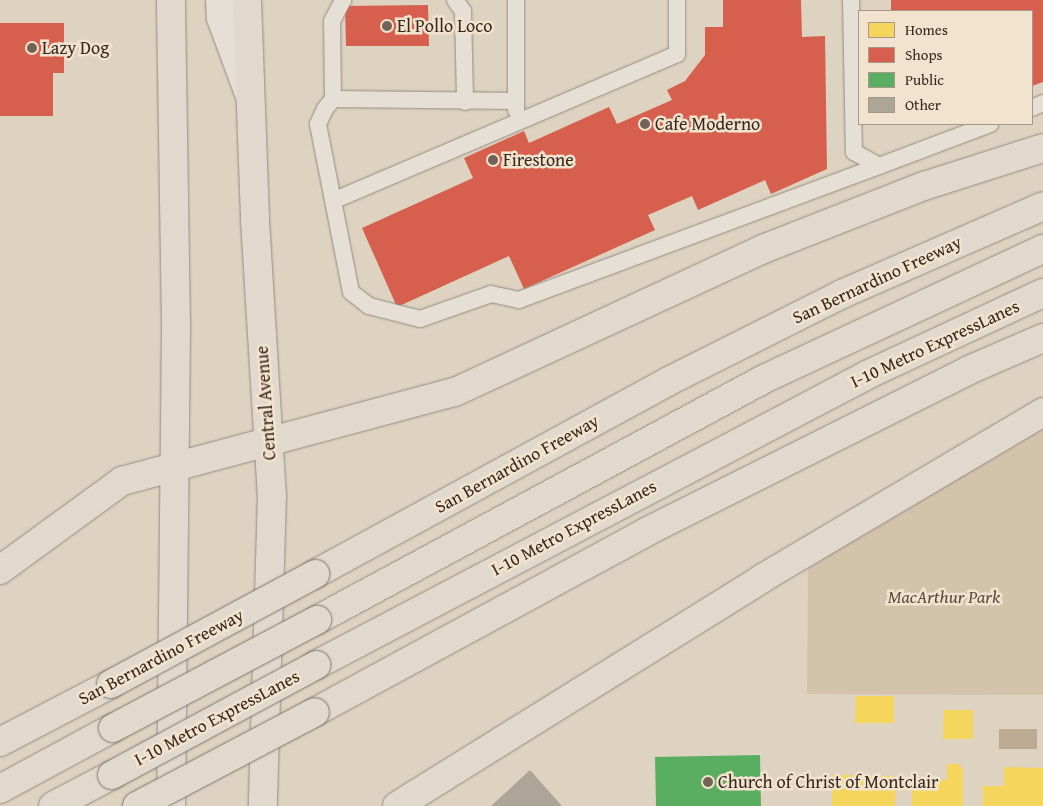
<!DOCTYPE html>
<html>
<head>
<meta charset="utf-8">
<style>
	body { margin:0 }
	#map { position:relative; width:1043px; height:806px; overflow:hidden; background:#ded2c0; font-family:"Gentium Book Plus",serif }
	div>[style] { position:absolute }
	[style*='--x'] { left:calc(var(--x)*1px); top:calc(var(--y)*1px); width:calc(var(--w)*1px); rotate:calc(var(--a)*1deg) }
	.green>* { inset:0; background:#d4c3ab }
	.water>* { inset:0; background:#bcaa93 }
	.homes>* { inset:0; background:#f6d55c }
	.shops>* { inset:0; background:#d6604d }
	.public>* { inset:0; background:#5aae61 }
	.building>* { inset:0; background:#aea599 }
	.roads { filter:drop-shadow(0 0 1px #958c81) drop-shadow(0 0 1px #958c81) }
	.service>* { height:16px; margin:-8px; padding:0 8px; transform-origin:8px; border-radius:8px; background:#e5dfd6 }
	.minor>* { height:28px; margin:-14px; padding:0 14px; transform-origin:14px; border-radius:14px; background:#e5dfd6 }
	.primary>* { height:28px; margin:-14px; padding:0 14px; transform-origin:14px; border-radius:14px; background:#e1d9ce }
	.motorway>* { height:28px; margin:-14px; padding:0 14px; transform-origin:14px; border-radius:14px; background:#e1d9ce }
	.bridges { filter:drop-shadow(0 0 1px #7e756b) drop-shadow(0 0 1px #7e756b) }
	.motorway-bridge>* { height:28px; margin:-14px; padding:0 14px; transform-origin:14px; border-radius:14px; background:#e1d9ce }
	.dots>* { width:14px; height:14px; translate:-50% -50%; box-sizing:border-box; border:2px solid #f2e3ce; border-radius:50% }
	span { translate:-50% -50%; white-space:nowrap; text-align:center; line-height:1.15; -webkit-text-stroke:5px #f2e3ce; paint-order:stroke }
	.poi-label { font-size:18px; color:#37271d }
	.left { translate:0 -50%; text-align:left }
	.street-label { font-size:18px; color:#37271d }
	.park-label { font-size:18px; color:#5c4b3c; font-style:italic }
	.legend { position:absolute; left:858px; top:10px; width:175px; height:115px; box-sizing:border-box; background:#f2e3ce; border:1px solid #a79887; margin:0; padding:6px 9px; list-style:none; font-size:15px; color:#37271d }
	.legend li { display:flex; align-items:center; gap:10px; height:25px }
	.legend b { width:25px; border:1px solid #a79887 }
</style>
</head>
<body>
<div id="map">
	<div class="green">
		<div style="clip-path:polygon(1043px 428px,1043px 695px,807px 694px,808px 568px,943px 482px)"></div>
	</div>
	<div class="water">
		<div style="clip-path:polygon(999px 729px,1037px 729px,1037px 749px,999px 749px)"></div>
	</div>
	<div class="homes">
		<div style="clip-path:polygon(856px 696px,894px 696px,894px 723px,855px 723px)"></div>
		<div style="clip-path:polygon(944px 710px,973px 710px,973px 739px,943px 739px)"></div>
		<div style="clip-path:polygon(947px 764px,959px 764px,963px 769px,963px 806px,912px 806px,912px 779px,947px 780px)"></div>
		<div style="clip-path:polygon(1004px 767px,1043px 768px,1043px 806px,983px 806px,983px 786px,1004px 786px)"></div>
		<div style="clip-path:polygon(832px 775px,896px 776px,895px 806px,832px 806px)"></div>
	</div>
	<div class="shops">
		<div style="clip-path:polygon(723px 0,801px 0,802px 37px,825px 36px,827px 169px,771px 194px,765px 180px,698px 210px,692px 196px,648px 215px,655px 230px,524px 289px,509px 256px,397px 307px,362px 228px,473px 178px,464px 158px,524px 131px,529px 143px,609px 107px,617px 124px,672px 100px,667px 90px,685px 81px,705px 55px,705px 27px,723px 27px)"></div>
		<div style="clip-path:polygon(891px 0,1043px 0,1043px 82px,1032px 86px,1032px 11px,891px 11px)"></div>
		<div style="clip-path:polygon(428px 5px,429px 46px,346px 46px,345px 6px)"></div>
		<div style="clip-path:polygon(0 23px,64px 23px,64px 73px,53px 73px,53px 116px,0 116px)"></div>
	</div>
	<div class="public">
		<div style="clip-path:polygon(760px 755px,761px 806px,656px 806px,655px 757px)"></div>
	</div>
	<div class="building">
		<div style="clip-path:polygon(530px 770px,562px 806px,491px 806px)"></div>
	</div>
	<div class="roads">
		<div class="service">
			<div style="--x:455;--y:0;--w:14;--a:54"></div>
			<div style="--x:463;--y:11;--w:91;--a:88.7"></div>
			<div style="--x:516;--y:0;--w:110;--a:90"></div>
			<div style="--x:851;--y:0;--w:152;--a:88.9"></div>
			<div style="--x:854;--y:152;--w:29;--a:29"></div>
			<div style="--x:879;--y:166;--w:119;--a:-20.7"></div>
			<div style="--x:333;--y:99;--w:78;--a:-90.7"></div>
			<div style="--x:332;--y:21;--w:24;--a:-62"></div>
			<div style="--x:516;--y:101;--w:183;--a:-179.4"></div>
			<div style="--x:333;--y:99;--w:13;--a:129"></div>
			<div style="--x:325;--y:109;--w:17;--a:115"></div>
			<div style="--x:318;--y:124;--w:171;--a:78.9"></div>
			<div style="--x:351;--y:292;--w:23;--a:38"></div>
			<div style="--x:369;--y:306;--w:53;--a:14.3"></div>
			<div style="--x:420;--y:319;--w:75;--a:-19.4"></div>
			<div style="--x:491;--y:294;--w:29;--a:12"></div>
			<div style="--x:519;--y:300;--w:384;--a:-20.4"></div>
			<div style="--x:1032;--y:108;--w:12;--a:-24"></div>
			<div style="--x:335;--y:200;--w:372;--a:-23.1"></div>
			<div style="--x:677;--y:54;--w:54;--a:-90"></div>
		</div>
		<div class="minor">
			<div style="--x:220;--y:0;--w:18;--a:87"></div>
			<div style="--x:221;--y:18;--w:78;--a:69.7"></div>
		</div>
		<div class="primary">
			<div style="--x:247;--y:0;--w:220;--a:87.9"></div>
			<div style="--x:255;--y:220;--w:276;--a:86.5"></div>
			<div style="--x:272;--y:495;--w:311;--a:91.7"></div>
			<div style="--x:171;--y:806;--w:481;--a:-89.4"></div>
			<div style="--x:176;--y:325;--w:325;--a:-90.9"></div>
		</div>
		<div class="motorway">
			<div style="--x:0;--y:570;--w:151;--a:-36.1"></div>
			<div style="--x:122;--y:481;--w:345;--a:-15"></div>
			<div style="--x:455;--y:392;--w:340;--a:-24.9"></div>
			<div style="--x:763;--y:249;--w:173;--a:-21.4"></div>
			<div style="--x:924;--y:186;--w:125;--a:-17.7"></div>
			<div style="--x:315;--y:574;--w:401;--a:-28.6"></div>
			<div style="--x:667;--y:382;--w:196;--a:-26.7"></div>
			<div style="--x:842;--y:294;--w:219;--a:-23.6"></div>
			<div style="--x:317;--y:620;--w:508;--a:-28.33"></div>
			<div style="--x:764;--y:379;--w:308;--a:-25"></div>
			<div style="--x:316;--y:665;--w:625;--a:-27.75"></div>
			<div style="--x:869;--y:374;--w:192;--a:-25"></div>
			<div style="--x:315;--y:712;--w:379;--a:-28.5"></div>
			<div style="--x:648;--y:531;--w:359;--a:-26.6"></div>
			<div style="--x:969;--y:370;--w:81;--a:-23.4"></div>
			<div style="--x:0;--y:742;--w:125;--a:-27.6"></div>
			<div style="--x:0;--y:789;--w:128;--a:-28.4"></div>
			<div style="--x:53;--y:806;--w:67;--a:-27.7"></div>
			<div style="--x:397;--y:806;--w:429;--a:-31.9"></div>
			<div style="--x:761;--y:579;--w:328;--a:-30.6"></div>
		</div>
	</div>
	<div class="bridges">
		<div class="motorway-bridge">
			<div style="--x:111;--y:684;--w:232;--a:-28.3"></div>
			<div style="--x:113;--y:728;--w:231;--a:-27.9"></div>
			<div style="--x:112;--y:775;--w:232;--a:-28.3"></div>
			<div style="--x:137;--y:806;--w:201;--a:-27.8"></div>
		</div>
	</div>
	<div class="dots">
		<div style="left:387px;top:26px;background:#716356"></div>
		<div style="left:32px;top:48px;background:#716356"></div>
		<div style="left:645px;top:124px;background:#716356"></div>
		<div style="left:493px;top:160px;background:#716356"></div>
		<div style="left:708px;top:782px;background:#716356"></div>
	</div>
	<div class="poi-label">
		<span class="left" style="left:397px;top:26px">El Pollo Loco</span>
		<span class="left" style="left:42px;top:48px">Lazy Dog</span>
		<span class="left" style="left:655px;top:124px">Cafe Moderno</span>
		<span class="left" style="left:503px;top:160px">Firestone</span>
		<span class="left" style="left:718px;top:782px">Church of Christ of Montclair</span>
	</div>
	<div class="street-label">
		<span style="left:877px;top:280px;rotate:-25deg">San Bernardino Freeway</span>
		<span style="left:935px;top:344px;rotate:-25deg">I-10 Metro ExpressLanes</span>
		<span style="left:266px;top:403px;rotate:-94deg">Central Avenue</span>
		<span style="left:517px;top:464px;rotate:-29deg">San Bernardino Freeway</span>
		<span style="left:574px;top:528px;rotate:-28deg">I-10 Metro ExpressLanes</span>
		<span style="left:161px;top:657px;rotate:-28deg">San Bernardino Freeway</span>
		<span style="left:217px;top:718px;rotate:-28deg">I-10 Metro ExpressLanes</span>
	</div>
	<div class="park-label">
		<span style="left:944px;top:597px">MacArthur Park</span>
	</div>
	<ul class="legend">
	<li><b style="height:14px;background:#f6d55c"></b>Homes</li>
	<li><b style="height:14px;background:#d6604d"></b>Shops</li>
	<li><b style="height:14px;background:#5aae61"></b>Public</li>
	<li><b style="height:14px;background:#aea599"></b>Other</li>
	</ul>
</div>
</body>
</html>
